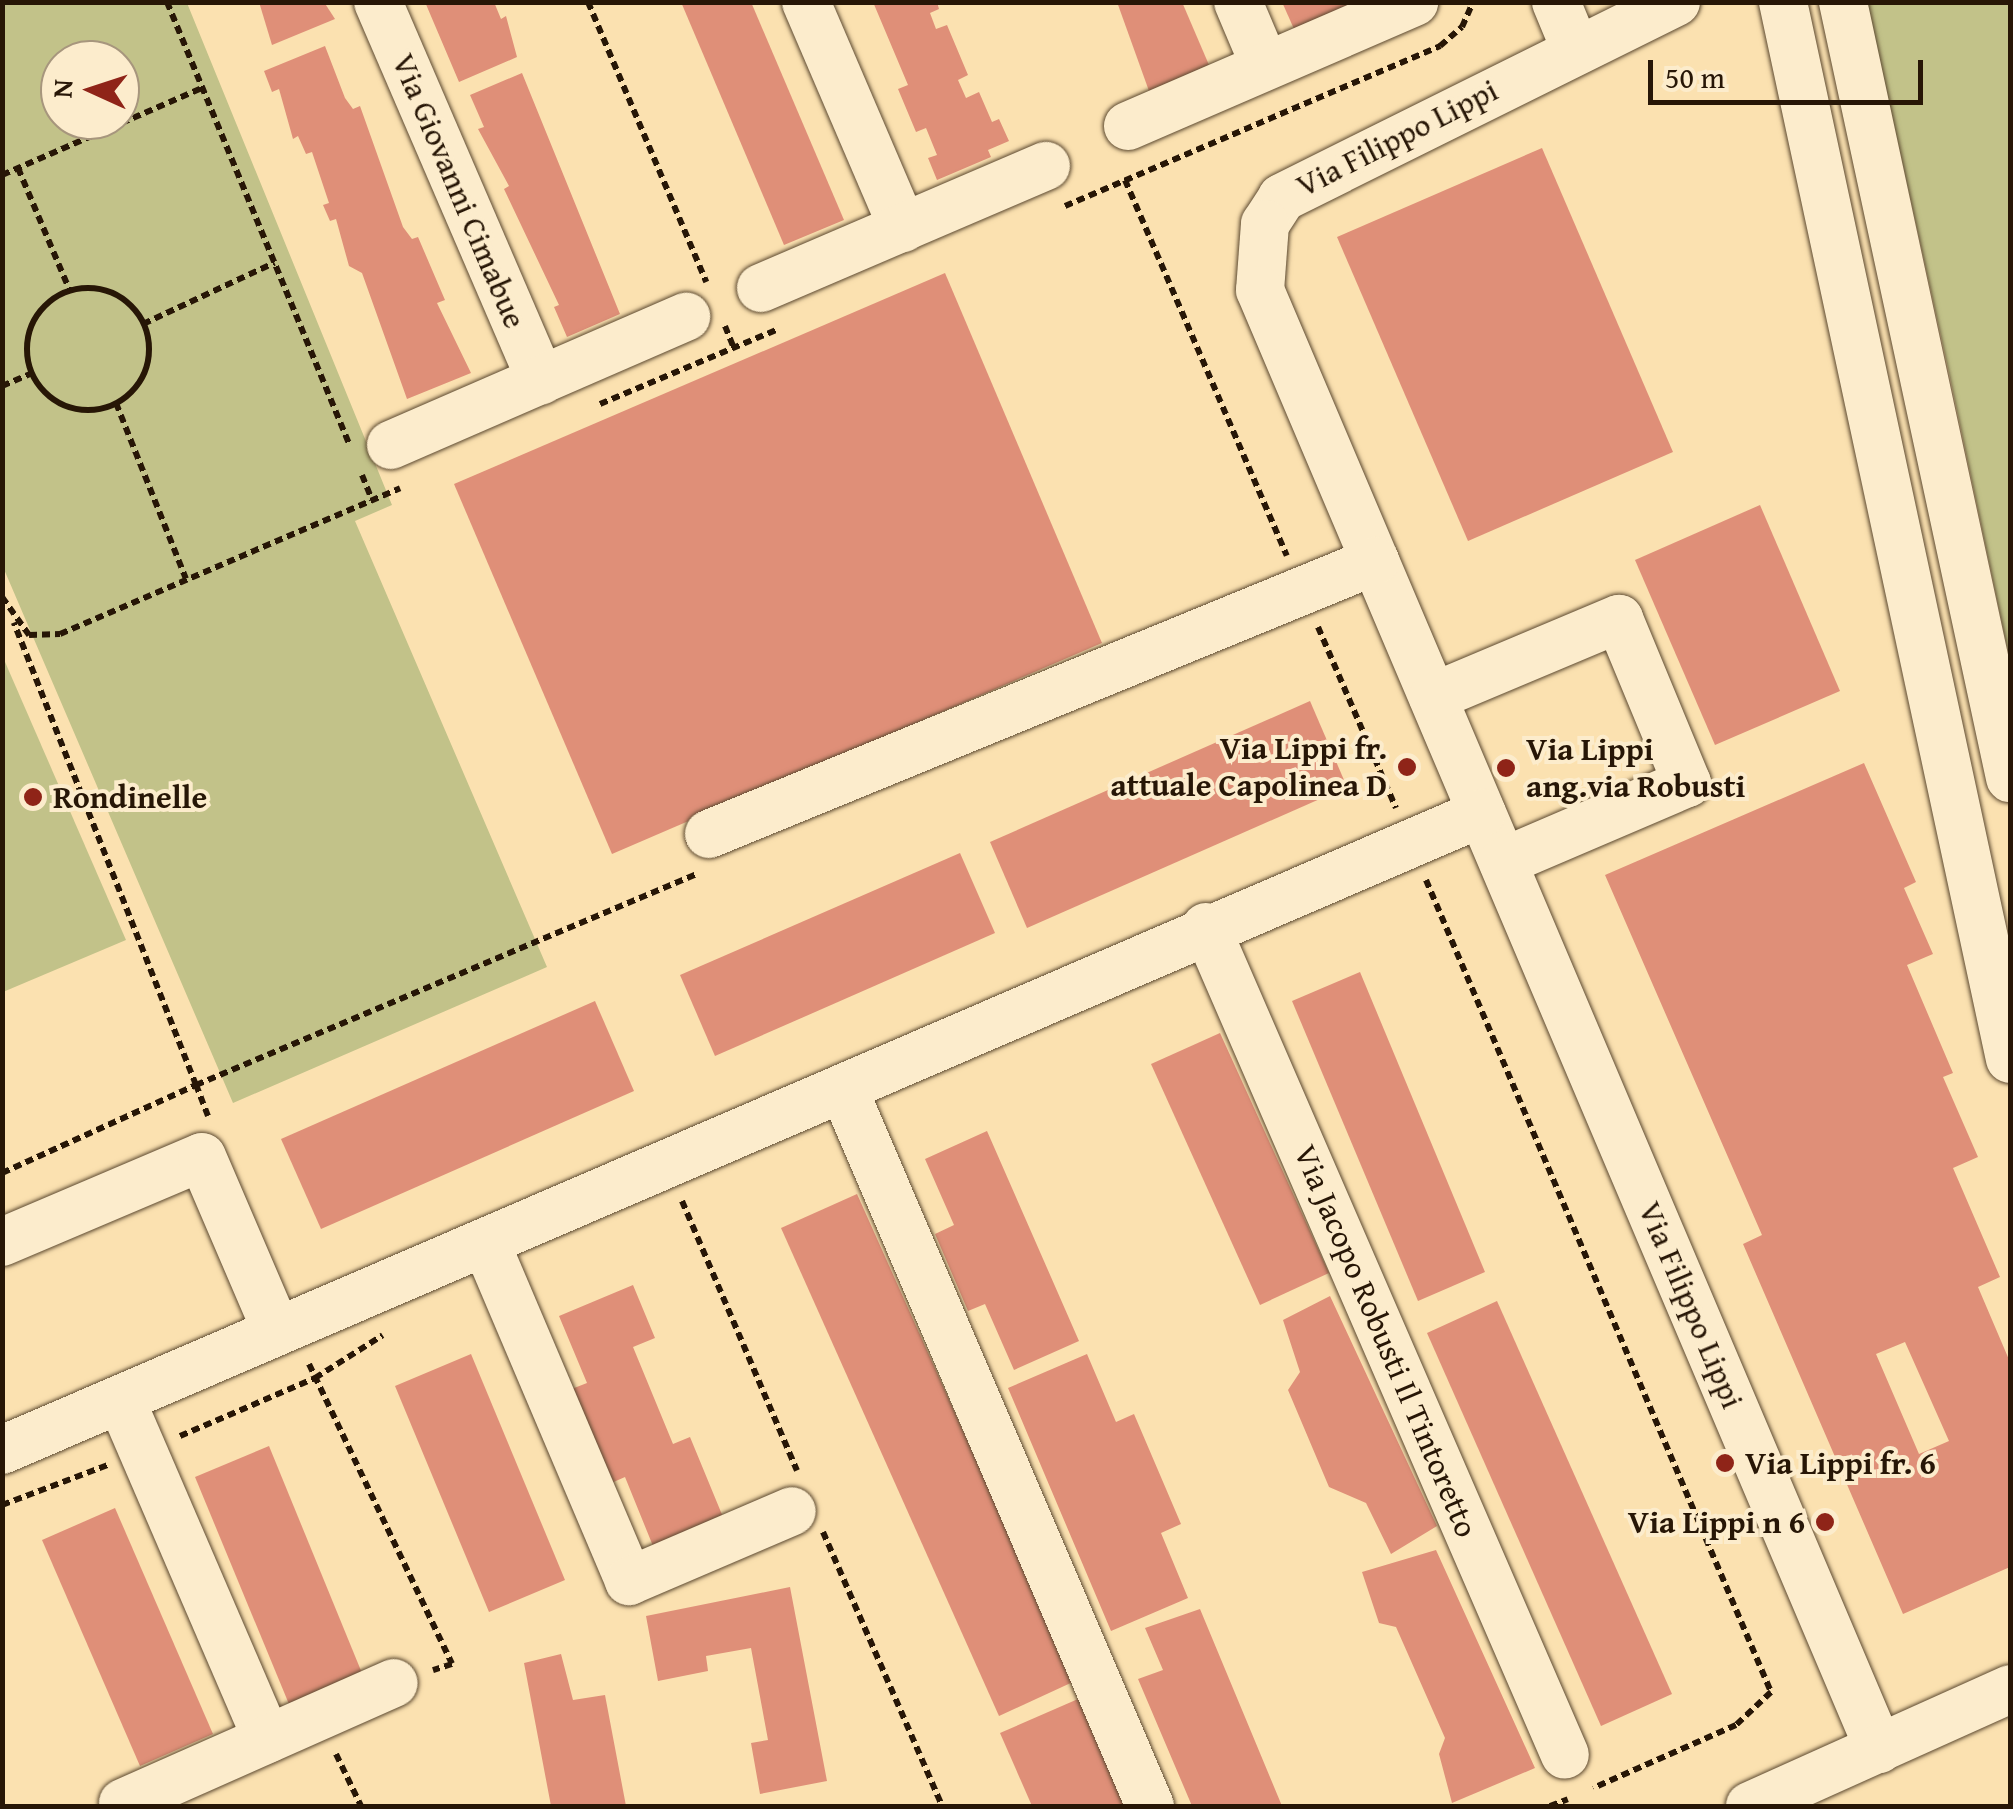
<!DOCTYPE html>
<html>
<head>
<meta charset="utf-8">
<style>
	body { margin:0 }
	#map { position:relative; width:2013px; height:1809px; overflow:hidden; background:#fbe1b0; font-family:"Gentium Book Plus",serif }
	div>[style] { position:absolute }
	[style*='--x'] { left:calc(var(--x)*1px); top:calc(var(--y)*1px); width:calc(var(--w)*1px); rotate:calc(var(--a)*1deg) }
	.green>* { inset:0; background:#c2c289 }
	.building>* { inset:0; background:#df8f78 }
	.path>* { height:6px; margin-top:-3px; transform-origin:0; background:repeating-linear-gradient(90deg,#271606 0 8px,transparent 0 13px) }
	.path>.ring { margin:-3px; padding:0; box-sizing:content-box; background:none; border:6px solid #271606; border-radius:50% }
	.roads { filter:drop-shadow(0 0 2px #5c4930) drop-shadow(0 0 2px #5c4930) }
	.minor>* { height:48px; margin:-24px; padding:0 24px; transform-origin:24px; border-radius:24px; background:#fceccc }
	.dots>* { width:28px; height:28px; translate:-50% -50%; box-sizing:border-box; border:5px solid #fceccc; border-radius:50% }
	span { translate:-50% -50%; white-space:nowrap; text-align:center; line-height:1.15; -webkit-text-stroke:8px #fceccc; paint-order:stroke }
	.street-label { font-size:32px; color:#271606 }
	.poi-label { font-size:32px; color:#271606; font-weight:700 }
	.right { translate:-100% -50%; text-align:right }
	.left { translate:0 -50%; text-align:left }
	.frame { position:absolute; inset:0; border:5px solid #271606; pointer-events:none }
	.north { position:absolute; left:40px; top:40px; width:100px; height:100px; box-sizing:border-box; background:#fceccc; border:2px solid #a7967d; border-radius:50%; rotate:273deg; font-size:28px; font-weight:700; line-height:40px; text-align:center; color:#271606 }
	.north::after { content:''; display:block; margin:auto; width:35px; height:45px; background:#8f2418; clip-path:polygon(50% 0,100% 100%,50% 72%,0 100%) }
	.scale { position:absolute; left:1648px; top:60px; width:275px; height:45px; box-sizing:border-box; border:5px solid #271606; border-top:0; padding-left:12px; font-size:30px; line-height:35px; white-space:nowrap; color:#271606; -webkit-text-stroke:8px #fceccc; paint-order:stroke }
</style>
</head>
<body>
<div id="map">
	<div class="green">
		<div style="clip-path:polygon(evenodd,2px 3px,187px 3px,392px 505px,355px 521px,547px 967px,233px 1103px,3px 567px,2px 3px,60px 60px,120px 60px,120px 120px,60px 120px,60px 60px)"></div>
		<div style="clip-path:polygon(1867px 3px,2010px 3px,2010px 661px,1948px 368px)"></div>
		<div style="clip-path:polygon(2px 655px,126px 940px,3px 992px,2px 992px)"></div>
	</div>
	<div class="building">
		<div style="clip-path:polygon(259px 2px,324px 2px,335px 19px,272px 45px)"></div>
		<div style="clip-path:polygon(425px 2px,494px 2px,501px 19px,506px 16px,517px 57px,459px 82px)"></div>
		<div style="clip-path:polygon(681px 2px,751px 2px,844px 220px,784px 245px)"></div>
		<div style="clip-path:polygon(873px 2px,937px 2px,939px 9px,930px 13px,936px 29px,947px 25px,968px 75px,958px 80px,966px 98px,979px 92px,992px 122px,999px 119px,1009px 141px,988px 150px,991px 157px,937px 180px,928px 158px,937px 155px,926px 128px,916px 132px,898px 89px,908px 85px)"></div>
		<div style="clip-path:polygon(1117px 2px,1182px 2px,1209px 65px,1149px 91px)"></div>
		<div style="clip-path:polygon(1282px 2px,1357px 2px,1294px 29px)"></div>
		<div style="clip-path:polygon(325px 46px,345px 98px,353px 109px,360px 106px,403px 227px,412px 239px,418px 237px,445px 300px,437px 303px,471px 373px,407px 399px,362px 273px,349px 266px,336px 219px,330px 221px,323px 205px,329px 203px,312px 152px,306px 154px,298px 136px,293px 139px,279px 89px,272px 92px,264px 71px)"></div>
		<div style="clip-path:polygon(522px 73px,620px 314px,567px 337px,554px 307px,559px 305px,504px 189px,509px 186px,478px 129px,484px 127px,470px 95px)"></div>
		<div style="clip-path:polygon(1542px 148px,1673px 452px,1468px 541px,1337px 237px)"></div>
		<div style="clip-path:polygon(945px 273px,1102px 643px,612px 854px,454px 484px)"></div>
		<div style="clip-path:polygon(1760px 505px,1840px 691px,1715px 745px,1635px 560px)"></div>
		<div style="clip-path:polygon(1310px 701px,1347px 787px,1027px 928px,990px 842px)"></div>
		<div style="clip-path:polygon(evenodd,1864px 763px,1916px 882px,1904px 888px,1933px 954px,1907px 965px,1953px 1073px,1943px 1077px,1978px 1157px,1953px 1168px,2000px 1277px,1978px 1287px,2010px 1362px,2010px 1567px,1903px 1614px,1743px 1244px,1762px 1235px,1605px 875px,1864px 763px,1905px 1342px,1949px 1441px,1919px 1454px,1876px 1354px,1905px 1342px)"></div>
		<div style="clip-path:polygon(960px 853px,995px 933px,715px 1056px,680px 975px)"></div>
		<div style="clip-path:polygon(1360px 972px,1485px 1272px,1418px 1301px,1292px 1001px)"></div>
		<div style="clip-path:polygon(595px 1001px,634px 1091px,321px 1229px,281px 1139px)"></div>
		<div style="clip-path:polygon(1220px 1033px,1329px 1273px,1260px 1305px,1151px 1064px)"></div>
		<div style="clip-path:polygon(987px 1131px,1079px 1341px,1014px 1370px,985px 1304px,968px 1311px,935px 1234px,954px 1225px,925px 1159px)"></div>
		<div style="clip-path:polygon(857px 1194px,1075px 1681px,999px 1716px,781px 1228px)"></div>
		<div style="clip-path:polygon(633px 1285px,655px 1338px,633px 1347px,673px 1444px,690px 1437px,723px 1517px,653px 1546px,625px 1477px,609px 1484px,569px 1390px,587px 1383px,559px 1316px)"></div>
		<div style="clip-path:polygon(1330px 1296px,1437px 1526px,1391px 1554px,1366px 1503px,1329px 1487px,1288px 1390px,1300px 1372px,1283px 1320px)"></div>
		<div style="clip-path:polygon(1497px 1301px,1672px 1694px,1601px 1726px,1427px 1333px)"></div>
		<div style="clip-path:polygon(471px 1354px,565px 1580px,489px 1612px,395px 1386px)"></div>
		<div style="clip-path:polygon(1087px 1354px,1116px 1422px,1134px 1414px,1181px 1524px,1161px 1533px,1188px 1598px,1111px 1631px,1008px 1388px)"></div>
		<div style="clip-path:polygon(269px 1446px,364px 1678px,291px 1709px,195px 1477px)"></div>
		<div style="clip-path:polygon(115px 1508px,213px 1734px,140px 1766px,42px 1540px)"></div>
		<div style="clip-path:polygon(1436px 1550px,1535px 1768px,1452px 1803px,1439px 1754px,1445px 1738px,1396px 1627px,1379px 1623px,1362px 1572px)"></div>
		<div style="clip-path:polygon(790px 1587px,827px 1781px,760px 1794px,751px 1743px,768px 1740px,751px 1648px,706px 1656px,708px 1671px,658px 1681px,646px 1616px)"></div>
		<div style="clip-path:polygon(1200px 1609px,1282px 1806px,1192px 1806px,1138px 1679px,1163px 1670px,1145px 1628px)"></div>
		<div style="clip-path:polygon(561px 1654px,573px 1700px,605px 1695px,626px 1806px,551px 1806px,524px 1663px)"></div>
		<div style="clip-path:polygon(1078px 1699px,1125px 1806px,1032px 1806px,1000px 1733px)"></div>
	</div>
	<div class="path">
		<div style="--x:167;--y:2;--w:479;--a:67.6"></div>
		<div style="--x:588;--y:2;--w:304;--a:67.1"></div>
		<div style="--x:18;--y:168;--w:134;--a:67.1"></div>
		<div style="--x:2;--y:175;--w:218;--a:-23.5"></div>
		<div style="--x:1125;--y:180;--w:409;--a:66.7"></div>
		<div style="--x:1065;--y:206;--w:408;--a:-23.1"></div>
		<div style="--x:1440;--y:46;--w:29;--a:-41"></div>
		<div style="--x:1462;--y:27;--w:27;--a:-66"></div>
		<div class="ring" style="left:27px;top:288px;width:116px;height:116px"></div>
		<div style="--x:143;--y:324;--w:145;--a:-25"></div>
		<div style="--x:725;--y:326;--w:24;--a:68"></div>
		<div style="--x:2;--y:386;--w:33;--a:-23"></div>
		<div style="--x:116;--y:403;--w:189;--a:68.3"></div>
		<div style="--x:600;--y:404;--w:193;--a:-22.8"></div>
		<div style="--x:362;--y:475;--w:27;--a:68"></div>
		<div style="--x:2;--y:597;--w:47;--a:54.6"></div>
		<div style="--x:29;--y:635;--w:31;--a:-2"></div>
		<div style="--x:60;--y:634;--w:370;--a:-23.2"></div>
		<div style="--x:1318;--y:627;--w:197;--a:66.7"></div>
		<div style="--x:1426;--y:880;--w:882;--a:66.98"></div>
		<div style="--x:1771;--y:1692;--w:48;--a:136.7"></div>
		<div style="--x:1736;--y:1725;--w:156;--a:156.2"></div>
		<div style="--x:208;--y:1116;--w:33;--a:-111"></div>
		<div style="--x:196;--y:1085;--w:544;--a:-22.84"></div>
		<div style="--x:2;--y:1173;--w:213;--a:-24.4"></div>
		<div style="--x:196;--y:1085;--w:497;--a:-111.5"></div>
		<div style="--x:682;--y:1201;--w:293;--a:66.9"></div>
		<div style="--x:309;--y:1364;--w:332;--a:64.5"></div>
		<div style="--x:452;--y:1664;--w:20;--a:162"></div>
		<div style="--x:180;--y:1436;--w:147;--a:-23.2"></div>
		<div style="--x:315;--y:1378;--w:80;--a:-32.3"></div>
		<div style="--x:2;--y:1505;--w:113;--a:-20.7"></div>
		<div style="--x:823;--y:1532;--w:299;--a:66.5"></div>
		<div style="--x:336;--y:1754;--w:58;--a:64.3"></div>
		<div style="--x:1550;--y:1806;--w:19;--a:-21"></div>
	</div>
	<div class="roads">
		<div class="minor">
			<div style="--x:378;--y:2;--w:412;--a:66.7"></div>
			<div style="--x:806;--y:2;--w:246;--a:66.8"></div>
			<div style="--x:1238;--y:2;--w:69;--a:67.1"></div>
			<div style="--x:1556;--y:2;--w:50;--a:67.6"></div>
			<div style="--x:1676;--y:2;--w:440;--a:153.6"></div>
			<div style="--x:1282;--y:198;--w:31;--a:123"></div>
			<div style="--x:1265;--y:224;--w:66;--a:94.3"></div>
			<div style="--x:1260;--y:290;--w:1585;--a:67.01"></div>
			<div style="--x:1783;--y:2;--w:1081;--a:77.88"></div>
			<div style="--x:1843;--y:2;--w:794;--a:77.85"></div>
			<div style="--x:1128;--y:126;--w:312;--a:-23.4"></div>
			<div style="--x:761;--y:288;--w:310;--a:-23.2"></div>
			<div style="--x:391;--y:445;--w:322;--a:-23.5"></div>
			<div style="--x:1433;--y:697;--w:202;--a:-22.8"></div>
			<div style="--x:1619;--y:619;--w:178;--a:67.5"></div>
			<div style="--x:1687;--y:783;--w:200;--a:156.8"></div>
			<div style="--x:709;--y:834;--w:720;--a:-22.29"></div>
			<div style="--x:1206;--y:927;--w:902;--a:66.56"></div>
			<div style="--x:843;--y:1088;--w:781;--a:66.85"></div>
			<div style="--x:2;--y:1242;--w:217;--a:-23"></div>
			<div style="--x:202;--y:1157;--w:188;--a:66.8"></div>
			<div style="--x:487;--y:1246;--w:364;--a:67"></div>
			<div style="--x:629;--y:1581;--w:177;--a:-23.2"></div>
			<div style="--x:121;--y:1400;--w:369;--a:66.7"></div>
			<div style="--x:2;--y:1450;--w:1611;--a:-23.29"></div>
			<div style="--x:123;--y:1803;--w:296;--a:-23.9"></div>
			<div style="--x:1750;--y:1806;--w:285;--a:-24.2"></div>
		</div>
	</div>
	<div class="dots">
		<div style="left:1407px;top:767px;background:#8f2418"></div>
		<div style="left:1506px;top:768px;background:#8f2418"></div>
		<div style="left:33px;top:797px;background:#8f2418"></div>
		<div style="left:1725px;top:1463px;background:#8f2418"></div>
		<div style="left:1825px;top:1522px;background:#8f2418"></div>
	</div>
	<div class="street-label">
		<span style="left:1397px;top:138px;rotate:-27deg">Via Filippo Lippi</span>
		<span style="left:459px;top:191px;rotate:67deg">Via Giovanni Cimabue</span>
		<span style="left:1691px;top:1305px;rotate:67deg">Via Filippo Lippi</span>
		<span style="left:1386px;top:1341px;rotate:67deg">Via Jacopo Robusti Il Tintoretto</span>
	</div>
	<div class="poi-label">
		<span class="right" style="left:1387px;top:767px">Via Lippi fr.<br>attuale Capolinea D</span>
		<span class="left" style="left:1526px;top:768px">Via Lippi<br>ang.via Robusti</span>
		<span class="left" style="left:53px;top:797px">Rondinelle</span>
		<span class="left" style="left:1745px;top:1463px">Via Lippi fr. 6</span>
		<span class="right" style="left:1805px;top:1522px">Via Lippi n 6</span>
	</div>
	<div class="frame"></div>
	<div class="north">N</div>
	<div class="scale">50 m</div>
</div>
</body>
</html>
